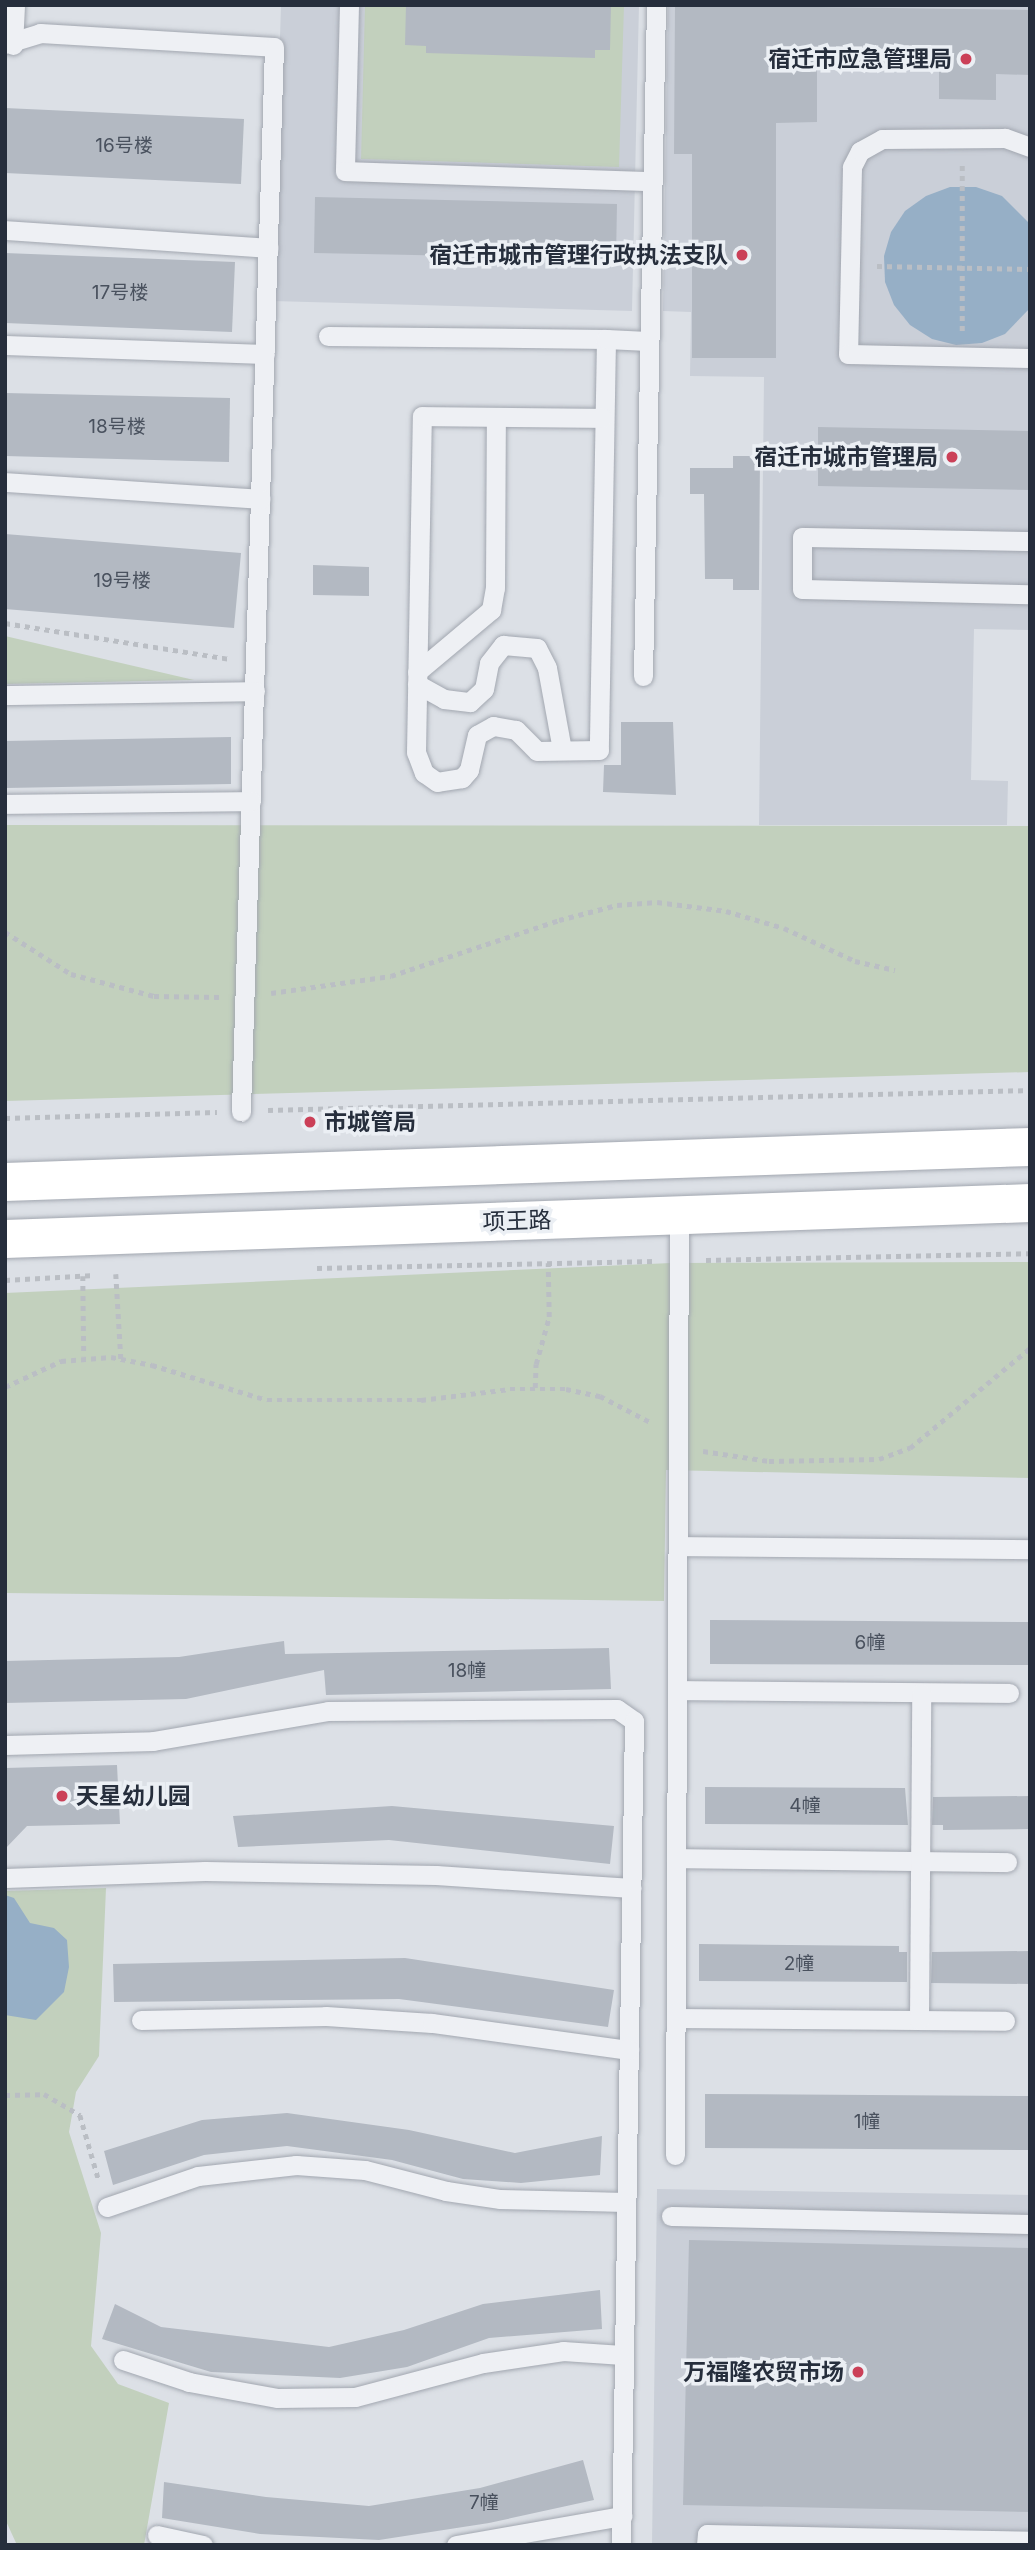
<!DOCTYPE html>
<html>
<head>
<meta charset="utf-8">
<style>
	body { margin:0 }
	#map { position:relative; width:1035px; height:2550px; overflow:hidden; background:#dce0e6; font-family:Inter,"Noto Sans SC",sans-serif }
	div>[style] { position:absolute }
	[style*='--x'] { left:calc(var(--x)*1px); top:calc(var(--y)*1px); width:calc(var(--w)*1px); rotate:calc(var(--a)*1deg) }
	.built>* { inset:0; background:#cacfd8 }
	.green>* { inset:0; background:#c2d0bd }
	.water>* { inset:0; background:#96afc6 }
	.building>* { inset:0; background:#b3b9c2 }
	.path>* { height:4.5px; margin-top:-2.25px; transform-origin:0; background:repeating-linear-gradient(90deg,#babec4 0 5px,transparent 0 10px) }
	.roads { filter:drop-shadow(0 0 2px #a2a7b0) drop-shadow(0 0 2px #a2a7b0) }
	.service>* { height:19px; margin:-9.5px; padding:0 9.5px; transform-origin:9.5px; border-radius:9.5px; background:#eef0f4 }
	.secondary>* { height:38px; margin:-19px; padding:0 19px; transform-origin:19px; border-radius:19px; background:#fff }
	.dots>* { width:19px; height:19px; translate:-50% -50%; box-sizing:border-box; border:4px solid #ebeff4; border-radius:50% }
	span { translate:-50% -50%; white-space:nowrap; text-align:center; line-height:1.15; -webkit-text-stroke:7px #ebeff4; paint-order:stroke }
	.number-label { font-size:19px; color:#49515e }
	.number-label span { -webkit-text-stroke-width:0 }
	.poi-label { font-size:23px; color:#262e3c; font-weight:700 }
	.right { translate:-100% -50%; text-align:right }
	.left { translate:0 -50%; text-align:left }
	.street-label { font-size:23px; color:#262e3c }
	.frame { position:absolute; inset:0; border:7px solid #262e3c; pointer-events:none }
</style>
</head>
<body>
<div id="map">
	<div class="built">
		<div style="clip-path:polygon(281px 5px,639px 5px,632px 311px,272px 301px)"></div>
		<div style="clip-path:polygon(668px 5px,1030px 5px,1030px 630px,974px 629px,971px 780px,1008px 781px,1007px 825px,759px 825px,764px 377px,690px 376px,691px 312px,663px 311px)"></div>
		<div style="clip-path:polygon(657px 2189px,1030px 2195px,1030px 2545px,652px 2545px)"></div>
	</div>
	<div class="green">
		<div style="clip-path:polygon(365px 5px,624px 5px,619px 167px,361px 159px)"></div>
		<div style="clip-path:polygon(5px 636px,194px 680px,5px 684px)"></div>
		<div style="clip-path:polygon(5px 825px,1030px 826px,1030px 1072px,5px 1101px)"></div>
		<div style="clip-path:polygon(1030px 1262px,1030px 1478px,666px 1470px,664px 1601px,5px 1593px,5px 1293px,671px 1263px)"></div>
		<div style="clip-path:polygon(106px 1888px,99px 2056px,76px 2092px,69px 2132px,101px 2233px,91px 2346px,118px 2384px,169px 2403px,144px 2545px,17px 2545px,5px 2519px,5px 1891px)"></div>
	</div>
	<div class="water">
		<div style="clip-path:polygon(950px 187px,976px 187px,1002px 196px,1030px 224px,1030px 308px,1005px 334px,982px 343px,956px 345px,932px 339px,910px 325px,894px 305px,885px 282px,884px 256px,891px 232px,905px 211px,926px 196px)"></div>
		<div style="clip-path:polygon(5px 1895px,14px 1898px,30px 1923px,54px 1928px,67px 1940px,69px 1967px,64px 1992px,36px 2020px,5px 2015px)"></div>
	</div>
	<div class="building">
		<div style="clip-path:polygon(406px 5px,611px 5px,610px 50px,595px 50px,595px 58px,426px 53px,426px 46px,405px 45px)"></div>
		<div style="clip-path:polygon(675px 5px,1030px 10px,1030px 75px,996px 74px,996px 100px,939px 99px,939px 70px,817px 68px,817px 122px,776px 123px,776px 358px,692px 358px,692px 154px,674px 154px)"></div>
		<div style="clip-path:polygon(5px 108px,244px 119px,241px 184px,5px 173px)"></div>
		<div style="clip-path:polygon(315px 197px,617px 204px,616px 259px,314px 253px)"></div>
		<div style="clip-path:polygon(5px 253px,235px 262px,232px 332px,5px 323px)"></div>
		<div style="clip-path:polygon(5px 393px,230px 398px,229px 462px,5px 456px)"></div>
		<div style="clip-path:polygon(818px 427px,1030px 431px,1030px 490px,818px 486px)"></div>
		<div style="clip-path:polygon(733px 456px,760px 456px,759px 590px,733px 590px,733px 579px,705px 579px,704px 494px,690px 494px,690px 468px,733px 468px)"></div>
		<div style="clip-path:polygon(5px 534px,241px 553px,234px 628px,5px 609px)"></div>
		<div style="clip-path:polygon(313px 565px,369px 567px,369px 596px,313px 595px)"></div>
		<div style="clip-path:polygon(621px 722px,673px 722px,676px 795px,603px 792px,604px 765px,621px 765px)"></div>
		<div style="clip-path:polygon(231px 737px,231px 784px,5px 788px,5px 741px)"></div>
		<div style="clip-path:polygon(710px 1620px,1030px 1622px,1030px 1665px,710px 1664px)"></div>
		<div style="clip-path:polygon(284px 1641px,285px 1654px,609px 1648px,611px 1689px,326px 1695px,324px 1670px,186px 1699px,5px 1703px,5px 1661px,179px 1657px)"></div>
		<div style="clip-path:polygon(117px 1765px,120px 1824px,27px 1826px,5px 1849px,5px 1768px)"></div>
		<div style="clip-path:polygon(705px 1787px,905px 1788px,908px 1825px,705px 1824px)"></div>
		<div style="clip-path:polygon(1030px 1796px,1030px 1829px,943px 1830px,943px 1825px,932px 1825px,933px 1797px)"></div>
		<div style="clip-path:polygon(392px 1806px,614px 1826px,610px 1864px,389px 1840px,238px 1847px,233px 1816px)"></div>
		<div style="clip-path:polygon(699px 1944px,899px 1946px,899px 1952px,907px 1952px,907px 1982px,699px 1981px)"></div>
		<div style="clip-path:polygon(1030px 1951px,1030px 1984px,931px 1983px,932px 1952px)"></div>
		<div style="clip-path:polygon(405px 1958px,614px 1990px,608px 2027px,399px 1999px,114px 2002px,113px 1964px)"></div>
		<div style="clip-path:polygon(705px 2094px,1030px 2096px,1030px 2150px,705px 2148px)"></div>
		<div style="clip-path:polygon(287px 2113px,409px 2130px,515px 2153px,602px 2136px,600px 2175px,521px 2183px,463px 2179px,392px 2160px,287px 2146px,204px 2155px,113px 2185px,104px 2151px,202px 2120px)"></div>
		<div style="clip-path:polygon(689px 2240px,1030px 2248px,1030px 2512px,683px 2505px)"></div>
		<div style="clip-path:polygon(600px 2290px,602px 2329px,489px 2338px,407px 2367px,340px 2378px,211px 2372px,102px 2339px,115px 2304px,161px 2327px,329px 2347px,404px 2330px,483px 2304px)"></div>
		<div style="clip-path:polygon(583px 2460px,594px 2500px,489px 2523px,379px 2540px,260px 2534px,162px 2518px,164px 2482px,266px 2497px,369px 2506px,480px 2488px)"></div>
	</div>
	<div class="path">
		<div style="--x:877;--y:266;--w:153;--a:1.1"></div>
		<div style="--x:962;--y:331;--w:166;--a:-90"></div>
		<div style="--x:5;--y:623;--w:227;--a:9.1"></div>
		<div style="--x:5;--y:932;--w:78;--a:32.5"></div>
		<div style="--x:71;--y:974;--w:86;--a:14.8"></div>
		<div style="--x:154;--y:996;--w:66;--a:0.9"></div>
		<div style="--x:271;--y:993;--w:121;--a:-8.1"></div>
		<div style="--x:391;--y:976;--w:177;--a:-18.4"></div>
		<div style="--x:559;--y:920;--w:60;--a:-14.5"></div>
		<div style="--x:617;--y:905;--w:40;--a:-4.3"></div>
		<div style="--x:657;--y:902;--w:70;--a:7.4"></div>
		<div style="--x:726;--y:911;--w:60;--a:16.3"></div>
		<div style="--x:784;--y:928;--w:78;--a:24.9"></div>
		<div style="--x:855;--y:961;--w:41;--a:12.7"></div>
		<div style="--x:268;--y:1110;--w:762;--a:-1.5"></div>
		<div style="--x:5;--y:1118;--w:212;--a:-1.6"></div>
		<div style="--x:706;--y:1260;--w:324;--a:-1.2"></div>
		<div style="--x:317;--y:1268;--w:338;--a:-1.2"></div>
		<div style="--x:116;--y:1274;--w:85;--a:86.6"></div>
		<div style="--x:83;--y:1276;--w:80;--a:89.3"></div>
		<div style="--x:5;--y:1280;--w:90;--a:-3.2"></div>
		<div style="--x:5;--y:1387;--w:62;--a:-24.9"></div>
		<div style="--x:61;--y:1361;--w:50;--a:-4.6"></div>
		<div style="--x:111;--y:1357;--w:42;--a:11"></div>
		<div style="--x:152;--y:1365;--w:120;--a:16.9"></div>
		<div style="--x:267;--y:1400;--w:154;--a:0"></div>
		<div style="--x:421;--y:1400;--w:90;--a:-7"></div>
		<div style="--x:510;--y:1389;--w:56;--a:0"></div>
		<div style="--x:566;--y:1389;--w:35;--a:12"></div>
		<div style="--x:600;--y:1396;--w:59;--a:27.4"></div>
		<div style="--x:535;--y:1388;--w:24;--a:-88"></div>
		<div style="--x:536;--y:1364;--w:49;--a:-74.5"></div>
		<div style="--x:549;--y:1317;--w:54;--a:-91.1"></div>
		<div style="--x:703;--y:1451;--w:67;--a:8.6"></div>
		<div style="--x:769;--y:1461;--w:110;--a:-1"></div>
		<div style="--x:879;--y:1459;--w:33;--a:-20"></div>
		<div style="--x:910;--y:1448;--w:156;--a:-39.8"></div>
		<div style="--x:5;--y:2095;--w:39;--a:-1"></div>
		<div style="--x:44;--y:2094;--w:42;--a:30.3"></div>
		<div style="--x:80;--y:2115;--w:69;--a:73.9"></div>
	</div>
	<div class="roads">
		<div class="service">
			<div style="--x:349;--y:5;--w:166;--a:91.4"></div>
			<div style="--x:345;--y:171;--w:306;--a:1.9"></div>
			<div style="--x:5;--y:44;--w:37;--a:-17"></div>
			<div style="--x:40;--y:33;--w:234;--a:3.4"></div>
			<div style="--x:274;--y:47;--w:1065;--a:91.78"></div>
			<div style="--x:13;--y:45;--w:40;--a:-87.1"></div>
			<div style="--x:1030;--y:147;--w:27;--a:-160"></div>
			<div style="--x:1005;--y:138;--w:123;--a:179.5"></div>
			<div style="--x:882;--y:139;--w:25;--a:151"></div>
			<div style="--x:860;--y:151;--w:18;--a:117"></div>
			<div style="--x:852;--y:167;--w:187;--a:91.2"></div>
			<div style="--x:848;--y:354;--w:182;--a:1.3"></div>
			<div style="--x:5;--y:230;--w:264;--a:3.9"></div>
			<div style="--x:328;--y:336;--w:278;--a:0.6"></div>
			<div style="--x:606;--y:339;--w:411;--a:91"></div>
			<div style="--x:599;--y:750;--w:62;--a:179.1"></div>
			<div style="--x:537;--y:751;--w:30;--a:-135"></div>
			<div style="--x:516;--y:730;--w:23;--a:-170"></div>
			<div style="--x:493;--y:726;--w:18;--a:151"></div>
			<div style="--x:477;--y:735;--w:36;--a:103"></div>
			<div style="--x:469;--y:770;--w:11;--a:131"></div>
			<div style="--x:462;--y:778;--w:25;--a:171"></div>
			<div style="--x:437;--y:782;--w:16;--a:-145"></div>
			<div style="--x:424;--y:773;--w:22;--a:-111"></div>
			<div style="--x:416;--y:752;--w:336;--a:-89"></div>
			<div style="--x:422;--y:416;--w:180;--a:0.6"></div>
			<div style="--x:606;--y:339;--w:42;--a:2.7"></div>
			<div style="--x:5;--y:345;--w:260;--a:2"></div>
			<div style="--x:5;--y:482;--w:256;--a:3.8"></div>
			<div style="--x:1030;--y:541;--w:228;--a:-179"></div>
			<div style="--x:802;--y:537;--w:52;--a:90"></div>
			<div style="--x:802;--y:589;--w:228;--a:1.3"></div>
			<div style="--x:417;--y:672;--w:97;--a:-40"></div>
			<div style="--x:491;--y:610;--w:22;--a:-80"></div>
			<div style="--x:495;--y:588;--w:171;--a:-89.7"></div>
			<div style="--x:643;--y:676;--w:671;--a:-88.89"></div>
			<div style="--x:417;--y:684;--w:31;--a:29"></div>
			<div style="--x:444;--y:699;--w:26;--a:7"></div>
			<div style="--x:470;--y:702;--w:19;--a:-43"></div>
			<div style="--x:484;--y:689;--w:26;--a:-79"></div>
			<div style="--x:489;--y:663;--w:23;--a:-52"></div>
			<div style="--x:503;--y:645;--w:34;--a:5"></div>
			<div style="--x:537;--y:648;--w:22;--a:63"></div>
			<div style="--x:547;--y:668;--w:83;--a:79.6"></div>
			<div style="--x:5;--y:695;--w:250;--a:-0.9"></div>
			<div style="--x:5;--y:804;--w:246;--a:-0.7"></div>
			<div style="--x:678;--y:1546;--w:352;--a:0.5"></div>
			<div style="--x:677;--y:1690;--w:332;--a:0.5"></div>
			<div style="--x:5;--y:1745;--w:148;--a:-1.5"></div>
			<div style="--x:153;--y:1741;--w:178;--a:-9.7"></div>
			<div style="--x:328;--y:1711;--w:289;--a:-0.4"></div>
			<div style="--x:617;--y:1709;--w:21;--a:35"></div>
			<div style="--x:634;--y:1721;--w:824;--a:90.9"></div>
			<div style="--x:676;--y:1858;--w:331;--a:0.7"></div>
			<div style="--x:5;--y:1878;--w:200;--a:-2"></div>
			<div style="--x:205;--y:1871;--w:231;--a:1"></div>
			<div style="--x:436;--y:1875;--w:196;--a:3.8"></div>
			<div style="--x:676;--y:2018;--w:329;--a:0.5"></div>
			<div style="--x:141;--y:2020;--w:185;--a:-1.2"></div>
			<div style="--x:326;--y:2016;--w:106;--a:3.8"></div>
			<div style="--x:432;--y:2023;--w:199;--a:7.8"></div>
			<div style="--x:919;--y:2020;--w:327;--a:-89.6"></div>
			<div style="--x:675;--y:2155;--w:940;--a:-89.76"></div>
			<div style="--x:107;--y:2207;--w:96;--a:-18.8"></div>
			<div style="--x:198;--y:2176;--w:99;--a:-6.4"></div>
			<div style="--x:296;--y:2165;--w:69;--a:4.1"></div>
			<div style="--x:365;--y:2170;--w:84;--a:14.5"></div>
			<div style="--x:446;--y:2191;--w:55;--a:8.4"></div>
			<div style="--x:500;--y:2199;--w:126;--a:1.4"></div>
			<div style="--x:671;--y:2216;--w:359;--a:1.3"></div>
			<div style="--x:123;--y:2360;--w:70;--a:18.4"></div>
			<div style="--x:189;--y:2382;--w:89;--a:10.3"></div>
			<div style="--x:277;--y:2398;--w:78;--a:-0.7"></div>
			<div style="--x:355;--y:2397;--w:132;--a:-14.9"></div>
			<div style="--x:483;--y:2363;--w:81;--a:-8.5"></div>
			<div style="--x:563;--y:2351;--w:61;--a:3.8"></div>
			<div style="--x:157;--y:2535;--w:47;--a:12.3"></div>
			<div style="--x:456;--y:2545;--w:169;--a:-9.9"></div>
			<div style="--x:706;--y:2545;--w:11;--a:-85"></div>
			<div style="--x:707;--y:2534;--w:323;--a:1.2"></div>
		</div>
		<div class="secondary">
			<div style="--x:5;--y:1182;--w:1026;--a:-1.96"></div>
			<div style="--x:5;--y:1239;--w:1026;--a:-2.01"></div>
		</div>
	</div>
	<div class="dots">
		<div style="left:966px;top:59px;background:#cb4058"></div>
		<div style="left:742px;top:255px;background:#cb4058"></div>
		<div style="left:952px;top:457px;background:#cb4058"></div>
		<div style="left:310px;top:1122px;background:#cb4058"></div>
		<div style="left:62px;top:1796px;background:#cb4058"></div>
		<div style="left:858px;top:2372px;background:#cb4058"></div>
	</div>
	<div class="number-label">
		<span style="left:124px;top:146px">16号楼</span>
		<span style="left:120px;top:293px">17号楼</span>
		<span style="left:117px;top:427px">18号楼</span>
		<span style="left:122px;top:581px">19号楼</span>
		<span style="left:870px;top:1643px">6幢</span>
		<span style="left:467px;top:1671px">18幢</span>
		<span style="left:805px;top:1806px">4幢</span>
		<span style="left:799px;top:1964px">2幢</span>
		<span style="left:867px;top:2122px">1幢</span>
		<span style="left:484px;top:2503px">7幢</span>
	</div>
	<div class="poi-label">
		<span class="right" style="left:952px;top:59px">宿迁市应急管理局</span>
		<span class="right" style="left:728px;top:255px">宿迁市城市管理行政执法支队</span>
		<span class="right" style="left:938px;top:457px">宿迁市城市管理局</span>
		<span class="left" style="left:324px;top:1122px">市城管局</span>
		<span class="left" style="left:76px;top:1796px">天星幼儿园</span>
		<span class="right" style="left:844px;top:2372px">万福隆农贸市场</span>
	</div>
	<div class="street-label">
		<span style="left:517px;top:1221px;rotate:-2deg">项王路</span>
	</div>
	<div class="frame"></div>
</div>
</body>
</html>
